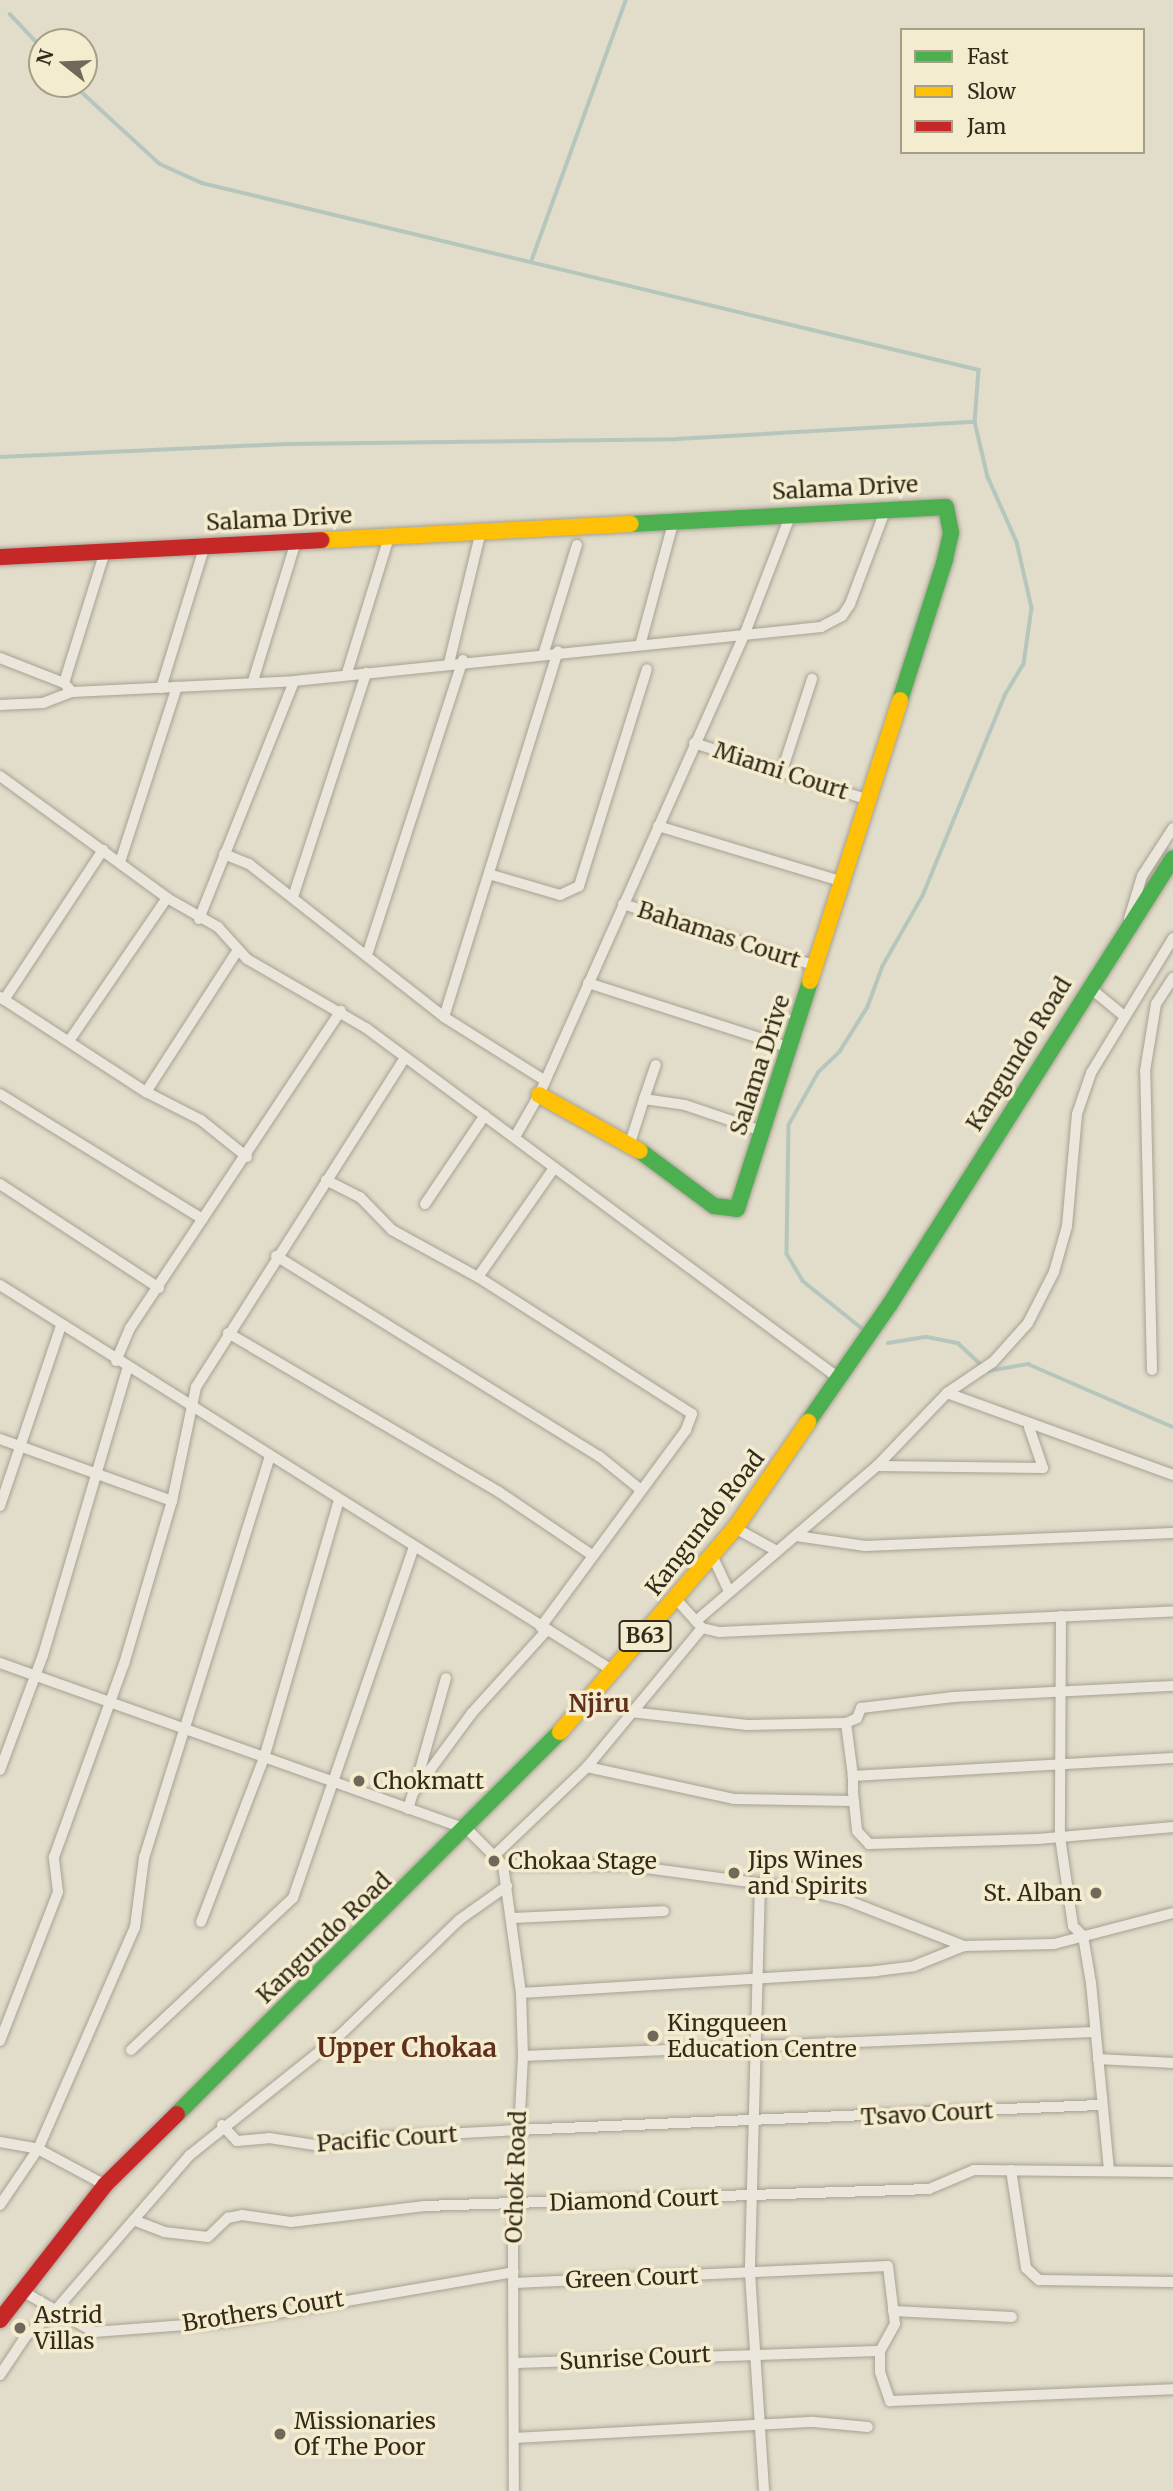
<!DOCTYPE html>
<html>
<head>
<meta charset="utf-8">
<style>
	body { margin:0 }
	#map { position:relative; width:1173px; height:2491px; overflow:hidden; background:#e2dcca; font-family:Merriweather,serif }
	div>[style] { position:absolute }
	[style*='--x'] { left:calc(var(--x)*1px); top:calc(var(--y)*1px); width:calc(var(--w)*1px); rotate:calc(var(--a)*1deg) }
	.stream>* { height:3.5px; margin:-1.75px; padding:0 1.75px; transform-origin:1.75px; border-radius:1.75px; background:#b5c7bd }
	.roads { filter:drop-shadow(0 0 2px #a7a193) drop-shadow(0 0 2px #a7a193) }
	.street>* { height:10px; margin:-5px; padding:0 5px; transform-origin:5px; border-radius:5px; background:#eae6db }
	.fast>* { height:16px; margin:-8px; padding:0 8px; transform-origin:8px; border-radius:8px; background:#4caf50 }
	.slow>* { height:16px; margin:-8px; padding:0 8px; transform-origin:8px; border-radius:8px; background:#ffc107 }
	.jam>* { height:16px; margin:-8px; padding:0 8px; transform-origin:8px; border-radius:8px; background:#c62828 }
	.dots>* { width:19px; height:19px; translate:-50% -50%; box-sizing:border-box; border:4px solid #f4ecce; border-radius:50% }
	span { translate:-50% -50%; white-space:nowrap; text-align:center; line-height:1.15; -webkit-text-stroke:7px #f4ecce; paint-order:stroke }
	.shield-label span { padding:2px 5px; background:#f4ecce; border:2px solid; border-radius:5px; -webkit-text-stroke-width:0 }
	.shield-label { font-size:21px; color:#342a1c; font-weight:700 }
	.street-label { font-size:23px; color:#342a1c }
	.poi-label { font-size:23px; color:#342a1c }
	.left { translate:0 -50%; text-align:left }
	.right { translate:-100% -50%; text-align:right }
	.neighbourhood-label { font-size:24px; color:#60301c; font-weight:700 }
	.quarter-label { font-size:26px; color:#60301c; font-weight:700 }
	.legend { position:absolute; left:900px; top:28px; width:245px; height:126px; box-sizing:border-box; background:#f4ecce; border:2px solid #a79e87; margin:0; padding:9px 12px; list-style:none; font-size:21px; color:#342a1c }
	.legend li { display:flex; align-items:center; gap:14px; height:35px }
	.legend b { width:35px; border:2px solid #a79e87 }
	.north { position:absolute; left:28px; top:28px; width:70px; height:70px; box-sizing:border-box; background:#f4ecce; border:2px solid #a79e87; border-radius:50%; rotate:288deg; font-size:19px; font-weight:700; line-height:28px; text-align:center; color:#342a1c }
	.north::after { content:''; display:block; margin:auto; width:24px; height:32px; background:#716859; clip-path:polygon(50% 0,100% 100%,50% 72%,0 100%) }
</style>
</head>
<body>
<div id="map">
	<div class="stream">
		<div style="--x:10;--y:14;--w:47;--a:46.7"></div>
		<div style="--x:73;--y:84;--w:118;--a:42.6"></div>
		<div style="--x:160;--y:164;--w:46;--a:24.3"></div>
		<div style="--x:202;--y:183;--w:799;--a:13.53"></div>
		<div style="--x:979;--y:370;--w:52;--a:94.4"></div>
		<div style="--x:975;--y:422;--w:57;--a:76.7"></div>
		<div style="--x:988;--y:477;--w:71;--a:66"></div>
		<div style="--x:1017;--y:542;--w:68;--a:77.2"></div>
		<div style="--x:1032;--y:608;--w:57;--a:98.1"></div>
		<div style="--x:1024;--y:664;--w:37;--a:121"></div>
		<div style="--x:1005;--y:696;--w:216;--a:112.3"></div>
		<div style="--x:923;--y:896;--w:81;--a:119.7"></div>
		<div style="--x:883;--y:966;--w:44;--a:110.1"></div>
		<div style="--x:868;--y:1007;--w:53;--a:121.9"></div>
		<div style="--x:840;--y:1052;--w:29;--a:136"></div>
		<div style="--x:819;--y:1072;--w:61;--a:119.5"></div>
		<div style="--x:789;--y:1125;--w:129;--a:90.9"></div>
		<div style="--x:787;--y:1254;--w:31;--a:59"></div>
		<div style="--x:803;--y:1281;--w:77;--a:38.7"></div>
		<div style="--x:531;--y:262;--w:279;--a:-70.1"></div>
		<div style="--x:0;--y:457;--w:287;--a:-2.6"></div>
		<div style="--x:287;--y:444;--w:390;--a:-0.7"></div>
		<div style="--x:677;--y:439;--w:298;--a:-3.3"></div>
		<div style="--x:888;--y:1343;--w:39;--a:-9"></div>
		<div style="--x:927;--y:1337;--w:32;--a:11"></div>
		<div style="--x:958;--y:1343;--w:41;--a:43"></div>
		<div style="--x:988;--y:1371;--w:41;--a:-9.9"></div>
		<div style="--x:1028;--y:1364;--w:158;--a:23.5"></div>
	</div>
	<div class="roads">
		<div class="street">
			<div style="--x:641;--y:642;--w:126;--a:-74.9"></div>
			<div style="--x:544;--y:652;--w:112;--a:-72.9"></div>
			<div style="--x:0;--y:658;--w:69;--a:21.3"></div>
			<div style="--x:64;--y:683;--w:12;--a:48"></div>
			<div style="--x:72;--y:692;--w:222;--a:-2.8"></div>
			<div style="--x:449;--y:663;--w:136;--a:-76.4"></div>
			<div style="--x:347;--y:673;--w:142;--a:-72.8"></div>
			<div style="--x:253;--y:681;--w:146;--a:-72.9"></div>
			<div style="--x:64;--y:683;--w:138;--a:-72.7"></div>
			<div style="--x:161;--y:688;--w:150;--a:-72.9"></div>
			<div style="--x:0;--y:705;--w:43;--a:-2.7"></div>
			<div style="--x:43;--y:703;--w:31;--a:-21"></div>
			<div style="--x:694;--y:743;--w:183;--a:18.1"></div>
			<div style="--x:782;--y:771;--w:97;--a:-71.9"></div>
			<div style="--x:0;--y:776;--w:207;--a:36.1"></div>
			<div style="--x:167;--y:898;--w:59;--a:29.6"></div>
			<div style="--x:218;--y:927;--w:43;--a:47.8"></div>
			<div style="--x:247;--y:959;--w:138;--a:30.1"></div>
			<div style="--x:366;--y:1028;--w:590;--a:36.52"></div>
			<div style="--x:658;--y:826;--w:193;--a:16.8"></div>
			<div style="--x:224;--y:854;--w:27;--a:22"></div>
			<div style="--x:249;--y:864;--w:248;--a:38.1"></div>
			<div style="--x:444;--y:1017;--w:118;--a:32.2"></div>
			<div style="--x:120;--y:862;--w:184;--a:-72"></div>
			<div style="--x:492;--y:875;--w:71;--a:16.4"></div>
			<div style="--x:560;--y:895;--w:21;--a:-25"></div>
			<div style="--x:579;--y:886;--w:227;--a:-72.6"></div>
			<div style="--x:293;--y:897;--w:236;--a:-71.9"></div>
			<div style="--x:623;--y:904;--w:203;--a:17.8"></div>
			<div style="--x:199;--y:919;--w:256;--a:-68.2"></div>
			<div style="--x:294;--y:681;--w:530;--a:-5.85"></div>
			<div style="--x:821;--y:627;--w:24;--a:-28"></div>
			<div style="--x:842;--y:616;--w:14;--a:-56"></div>
			<div style="--x:850;--y:604;--w:103;--a:-69.4"></div>
			<div style="--x:1129;--y:919;--w:45;--a:-73.2"></div>
			<div style="--x:1142;--y:876;--w:57;--a:-57.1"></div>
			<div style="--x:368;--y:952;--w:307;--a:-72"></div>
			<div style="--x:588;--y:983;--w:212;--a:17.8"></div>
			<div style="--x:1089;--y:987;--w:45;--a:39.6"></div>
			<div style="--x:0;--y:997;--w:174;--a:33.1"></div>
			<div style="--x:146;--y:1092;--w:62;--a:27"></div>
			<div style="--x:201;--y:1120;--w:59;--a:38.8"></div>
			<div style="--x:4;--y:1000;--w:180;--a:-56.6"></div>
			<div style="--x:444;--y:1017;--w:383;--a:-72.7"></div>
			<div style="--x:69;--y:1041;--w:173;--a:-55.6"></div>
			<div style="--x:146;--y:1092;--w:169;--a:-57.1"></div>
			<div style="--x:0;--y:1094;--w:238;--a:31.7"></div>
			<div style="--x:644;--y:1099;--w:36;--a:-71"></div>
			<div style="--x:515;--y:1137;--w:48;--a:-60.3"></div>
			<div style="--x:539;--y:1095;--w:506;--a:-65.97"></div>
			<div style="--x:745;--y:633;--w:128;--a:-68.9"></div>
			<div style="--x:630;--y:1143;--w:46;--a:-72.3"></div>
			<div style="--x:644;--y:1099;--w:41;--a:8.3"></div>
			<div style="--x:685;--y:1105;--w:81;--a:18.7"></div>
			<div style="--x:326;--y:1180;--w:38;--a:27"></div>
			<div style="--x:360;--y:1197;--w:46;--a:45.9"></div>
			<div style="--x:392;--y:1230;--w:98;--a:28.7"></div>
			<div style="--x:478;--y:1277;--w:254;--a:32.6"></div>
			<div style="--x:692;--y:1414;--w:17;--a:111"></div>
			<div style="--x:686;--y:1430;--w:245;--a:126.4"></div>
			<div style="--x:0;--y:1184;--w:190;--a:33.2"></div>
			<div style="--x:425;--y:1204;--w:107;--a:-56"></div>
			<div style="--x:276;--y:1256;--w:380;--a:31.8"></div>
			<div style="--x:599;--y:1456;--w:54;--a:39"></div>
			<div style="--x:478;--y:1277;--w:133;--a:-55.1"></div>
			<div style="--x:0;--y:1285;--w:727;--a:32.18"></div>
			<div style="--x:228;--y:1333;--w:314;--a:30.4"></div>
			<div style="--x:499;--y:1492;--w:112;--a:34.1"></div>
			<div style="--x:116;--y:1361;--w:36;--a:-67"></div>
			<div style="--x:130;--y:1328;--w:381;--a:-56.4"></div>
			<div style="--x:1152;--y:1370;--w:299;--a:-91.3"></div>
			<div style="--x:1145;--y:1071;--w:68;--a:-80.7"></div>
			<div style="--x:1156;--y:1004;--w:31;--a:-57"></div>
			<div style="--x:947;--y:1393;--w:240;--a:19.9"></div>
			<div style="--x:0;--y:1439;--w:183;--a:19.8"></div>
			<div style="--x:877;--y:1466;--w:166;--a:0.7"></div>
			<div style="--x:1043;--y:1468;--w:43;--a:-108.9"></div>
			<div style="--x:0;--y:1506;--w:190;--a:-71.3"></div>
			<div style="--x:735;--y:1528;--w:48;--a:28.7"></div>
			<div style="--x:796;--y:1536;--w:70;--a:8.2"></div>
			<div style="--x:865;--y:1546;--w:308;--a:-2.4"></div>
			<div style="--x:712;--y:1555;--w:38;--a:65"></div>
			<div style="--x:676;--y:1599;--w:39;--a:48"></div>
			<div style="--x:702;--y:1628;--w:17;--a:13"></div>
			<div style="--x:719;--y:1632;--w:454;--a:-2.6"></div>
			<div style="--x:1061;--y:1616;--w:221;--a:90.3"></div>
			<div style="--x:1060;--y:1837;--w:90;--a:81.7"></div>
			<div style="--x:1073;--y:1926;--w:14;--a:45"></div>
			<div style="--x:1083;--y:1936;--w:48;--a:80.3"></div>
			<div style="--x:1091;--y:1983;--w:189;--a:84.5"></div>
			<div style="--x:696;--y:1621;--w:238;--a:-40.6"></div>
			<div style="--x:877;--y:1466;--w:101;--a:-46.2"></div>
			<div style="--x:947;--y:1393;--w:55;--a:-34"></div>
			<div style="--x:993;--y:1362;--w:52;--a:-48.1"></div>
			<div style="--x:1028;--y:1323;--w:57;--a:-63"></div>
			<div style="--x:1054;--y:1272;--w:48;--a:-74.2"></div>
			<div style="--x:1067;--y:1226;--w:112;--a:-84.9"></div>
			<div style="--x:1077;--y:1114;--w:43;--a:-71.1"></div>
			<div style="--x:1091;--y:1073;--w:158;--a:-58.7"></div>
			<div style="--x:0;--y:1663;--w:496;--a:19.6"></div>
			<div style="--x:467;--y:1829;--w:51;--a:45"></div>
			<div style="--x:503;--y:1865;--w:121;--a:0"></div>
			<div style="--x:624;--y:1865;--w:173;--a:7.7"></div>
			<div style="--x:795;--y:1888;--w:52;--a:13.2"></div>
			<div style="--x:846;--y:1900;--w:127;--a:21.3"></div>
			<div style="--x:964;--y:1946;--w:90;--a:-1.3"></div>
			<div style="--x:1054;--y:1944;--w:123;--a:-14.6"></div>
			<div style="--x:630;--y:1712;--w:118;--a:6.3"></div>
			<div style="--x:747;--y:1725;--w:99;--a:-1.2"></div>
			<div style="--x:846;--y:1723;--w:12;--a:-24"></div>
			<div style="--x:857;--y:1718;--w:11;--a:-68"></div>
			<div style="--x:861;--y:1708;--w:93;--a:-6.8"></div>
			<div style="--x:953;--y:1697;--w:220;--a:-2.9"></div>
			<div style="--x:846;--y:1723;--w:53;--a:82.5"></div>
			<div style="--x:1173;--y:1758;--w:321;--a:176.8"></div>
			<div style="--x:853;--y:1776;--w:16;--a:90"></div>
			<div style="--x:853;--y:1792;--w:39;--a:84"></div>
			<div style="--x:857;--y:1831;--w:18;--a:47"></div>
			<div style="--x:869;--y:1844;--w:169;--a:-1.7"></div>
			<div style="--x:1038;--y:1839;--w:136;--a:-5.1"></div>
			<div style="--x:587;--y:1767;--w:150;--a:12.3"></div>
			<div style="--x:734;--y:1799;--w:119;--a:1"></div>
			<div style="--x:0;--y:1770;--w:123;--a:-69.5"></div>
			<div style="--x:43;--y:1655;--w:298;--a:-73.6"></div>
			<div style="--x:416;--y:1784;--w:110;--a:-74.2"></div>
			<div style="--x:408;--y:1809;--w:17;--a:-73"></div>
			<div style="--x:413;--y:1793;--w:99;--a:-53.6"></div>
			<div style="--x:472;--y:1713;--w:112;--a:-47.9"></div>
			<div style="--x:495;--y:1855;--w:127;--a:-43.7"></div>
			<div style="--x:587;--y:1767;--w:180;--a:-50.4"></div>
			<div style="--x:503;--y:1865;--w:129;--a:82"></div>
			<div style="--x:521;--y:1993;--w:63;--a:88.2"></div>
			<div style="--x:523;--y:2056;--w:190;--a:93"></div>
			<div style="--x:513;--y:2246;--w:245;--a:89.8"></div>
			<div style="--x:760;--y:1883;--w:390;--a:91.5"></div>
			<div style="--x:750;--y:2273;--w:218;--a:86.3"></div>
			<div style="--x:512;--y:1918;--w:152;--a:-2.6"></div>
			<div style="--x:201;--y:1922;--w:176;--a:-69"></div>
			<div style="--x:264;--y:1758;--w:269;--a:-73.8"></div>
			<div style="--x:521;--y:1993;--w:356;--a:-3.5"></div>
			<div style="--x:876;--y:1971;--w:38;--a:-7"></div>
			<div style="--x:914;--y:1966;--w:54;--a:-21.8"></div>
			<div style="--x:0;--y:2041;--w:160;--a:-68.7"></div>
			<div style="--x:58;--y:1892;--w:35;--a:-97"></div>
			<div style="--x:54;--y:1857;--w:205;--a:-70.1"></div>
			<div style="--x:124;--y:1664;--w:170;--a:-73.6"></div>
			<div style="--x:172;--y:1501;--w:116;--a:-78.1"></div>
			<div style="--x:196;--y:1387;--w:388;--a:-57.6"></div>
			<div style="--x:131;--y:2050;--w:222;--a:-43.2"></div>
			<div style="--x:293;--y:1898;--w:372;--a:-71"></div>
			<div style="--x:523;--y:2056;--w:571;--a:-2.41"></div>
			<div style="--x:1098;--y:2059;--w:75;--a:3.1"></div>
			<div style="--x:222;--y:2125;--w:22;--a:47"></div>
			<div style="--x:237;--y:2141;--w:32;--a:-5"></div>
			<div style="--x:269;--y:2138;--w:53;--a:8.7"></div>
			<div style="--x:321;--y:2146;--w:46;--a:-10.1"></div>
			<div style="--x:366;--y:2138;--w:151;--a:-3"></div>
			<div style="--x:517;--y:2130;--w:584;--a:-2.46"></div>
			<div style="--x:0;--y:2142;--w:39;--a:10"></div>
			<div style="--x:38;--y:2149;--w:76;--a:28.2"></div>
			<div style="--x:1011;--y:2170;--w:99;--a:81.3"></div>
			<div style="--x:1026;--y:2268;--w:18;--a:43"></div>
			<div style="--x:1039;--y:2280;--w:134;--a:0.9"></div>
			<div style="--x:0;--y:2205;--w:68;--a:-55.8"></div>
			<div style="--x:38;--y:2149;--w:242;--a:-66.4"></div>
			<div style="--x:135;--y:1927;--w:70;--a:-82.6"></div>
			<div style="--x:144;--y:1858;--w:420;--a:-72.6"></div>
			<div style="--x:136;--y:2221;--w:30;--a:21"></div>
			<div style="--x:164;--y:2232;--w:44;--a:6.5"></div>
			<div style="--x:208;--y:2237;--w:28;--a:-44"></div>
			<div style="--x:228;--y:2218;--w:14;--a:-12"></div>
			<div style="--x:242;--y:2215;--w:49;--a:8.1"></div>
			<div style="--x:291;--y:2222;--w:135;--a:-6.8"></div>
			<div style="--x:425;--y:2206;--w:504;--a:-1.93"></div>
			<div style="--x:929;--y:2189;--w:49;--a:-22.9"></div>
			<div style="--x:974;--y:2170;--w:199;--a:0.6"></div>
			<div style="--x:514;--y:2283;--w:374;--a:-2.6"></div>
			<div style="--x:888;--y:2266;--w:58;--a:83.1"></div>
			<div style="--x:895;--y:2324;--w:31;--a:119"></div>
			<div style="--x:880;--y:2351;--w:21;--a:90"></div>
			<div style="--x:880;--y:2372;--w:31;--a:71"></div>
			<div style="--x:890;--y:2401;--w:283;--a:-2.4"></div>
			<div style="--x:22;--y:2291;--w:83;--a:29.7"></div>
			<div style="--x:94;--y:2332;--w:131;--a:-4.4"></div>
			<div style="--x:225;--y:2322;--w:293;--a:-9.8"></div>
			<div style="--x:893;--y:2311;--w:119;--a:2.9"></div>
			<div style="--x:514;--y:2363;--w:366;--a:-1.9"></div>
			<div style="--x:0;--y:2375;--w:47;--a:-56.3"></div>
			<div style="--x:26;--y:2336;--w:35;--a:-40"></div>
			<div style="--x:53;--y:2313;--w:209;--a:-49.1"></div>
			<div style="--x:190;--y:2155;--w:191;--a:-38.6"></div>
			<div style="--x:339;--y:2036;--w:167;--a:-44"></div>
			<div style="--x:459;--y:1920;--w:59;--a:-35.3"></div>
			<div style="--x:514;--y:2438;--w:300;--a:-3.1"></div>
			<div style="--x:814;--y:2422;--w:54;--a:5.3"></div>
		</div>
		<div class="fast">
			<div style="--x:631;--y:524;--w:315;--a:-3.1"></div>
			<div style="--x:946;--y:507;--w:26;--a:79"></div>
			<div style="--x:951;--y:533;--w:28;--a:103"></div>
			<div style="--x:945;--y:560;--w:147;--a:107.8"></div>
			<div style="--x:640;--y:1151;--w:92;--a:36.6"></div>
			<div style="--x:714;--y:1206;--w:23;--a:7"></div>
			<div style="--x:737;--y:1209;--w:239;--a:-72.2"></div>
			<div style="--x:808;--y:1422;--w:144;--a:-55.2"></div>
			<div style="--x:890;--y:1304;--w:528;--a:-57.6"></div>
			<div style="--x:177;--y:2114;--w:541;--a:-44.93"></div>
		</div>
		<div class="slow">
			<div style="--x:322;--y:540;--w:309;--a:-3"></div>
			<div style="--x:810;--y:981;--w:295;--a:-72.2"></div>
			<div style="--x:539;--y:1095;--w:115;--a:29"></div>
			<div style="--x:560;--y:1732;--w:269;--a:-49.4"></div>
			<div style="--x:735;--y:1528;--w:129;--a:-55.4"></div>
		</div>
		<div class="jam">
			<div style="--x:0;--y:557;--w:322;--a:-3"></div>
			<div style="--x:0;--y:2320;--w:171;--a:-52.1"></div>
			<div style="--x:105;--y:2185;--w:101;--a:-44.6"></div>
		</div>
	</div>
	<div class="dots">
		<div style="left:359px;top:1781px;background:#716859"></div>
		<div style="left:494px;top:1861px;background:#716859"></div>
		<div style="left:734px;top:1873px;background:#716859"></div>
		<div style="left:1096px;top:1893px;background:#716859"></div>
		<div style="left:653px;top:2036px;background:#716859"></div>
		<div style="left:20px;top:2328px;background:#716859"></div>
		<div style="left:280px;top:2434px;background:#716859"></div>
	</div>
	<div class="shield-label">
		<span style="left:645px;top:1636px">B63</span>
	</div>
	<div class="street-label">
		<span style="left:845px;top:488px;rotate:-3deg">Salama Drive</span>
		<span style="left:279px;top:519px;rotate:-3deg">Salama Drive</span>
		<span style="left:781px;top:771px;rotate:18deg">Miami Court</span>
		<span style="left:719px;top:935px;rotate:18deg">Bahamas Court</span>
		<span style="left:1019px;top:1054px;rotate:-58deg">Kangundo Road</span>
		<span style="left:760px;top:1065px;rotate:-72deg">Salama Drive</span>
		<span style="left:705px;top:1523px;rotate:-52deg">Kangundo Road</span>
		<span style="left:324px;top:1938px;rotate:-44deg">Kangundo Road</span>
		<span style="left:927px;top:2114px;rotate:-3deg">Tsavo Court</span>
		<span style="left:387px;top:2139px;rotate:-4deg">Pacific Court</span>
		<span style="left:516px;top:2177px;rotate:-88deg">Ochok Road</span>
		<span style="left:634px;top:2200px;rotate:-2deg">Diamond Court</span>
		<span style="left:632px;top:2278px;rotate:-2deg">Green Court</span>
		<span style="left:263px;top:2311px;rotate:-9deg">Brothers Court</span>
		<span style="left:635px;top:2358px;rotate:-3deg">Sunrise Court</span>
	</div>
	<div class="poi-label">
		<span class="left" style="left:373px;top:1781px">Chokmatt</span>
		<span class="left" style="left:748px;top:1873px">Jips Wines<br>and Spirits</span>
		<span class="left" style="left:508px;top:1861px">Chokaa Stage</span>
		<span class="right" style="left:1082px;top:1893px">St. Alban</span>
		<span class="left" style="left:667px;top:2036px">Kingqueen<br>Education Centre</span>
		<span class="left" style="left:34px;top:2328px">Astrid<br>Villas</span>
		<span class="left" style="left:294px;top:2434px">Missionaries<br>Of The Poor</span>
	</div>
	<div class="neighbourhood-label">
		<span style="left:599px;top:1704px">Njiru</span>
	</div>
	<div class="quarter-label">
		<span style="left:407px;top:2048px">Upper Chokaa</span>
	</div>
	<ul class="legend">
	<li><b style="height:9px;background:#4caf50"></b>Fast</li>
	<li><b style="height:9px;background:#ffc107"></b>Slow</li>
	<li><b style="height:9px;background:#c62828"></b>Jam</li>
	</ul>
	<div class="north">N</div>
</div>
</body>
</html>
